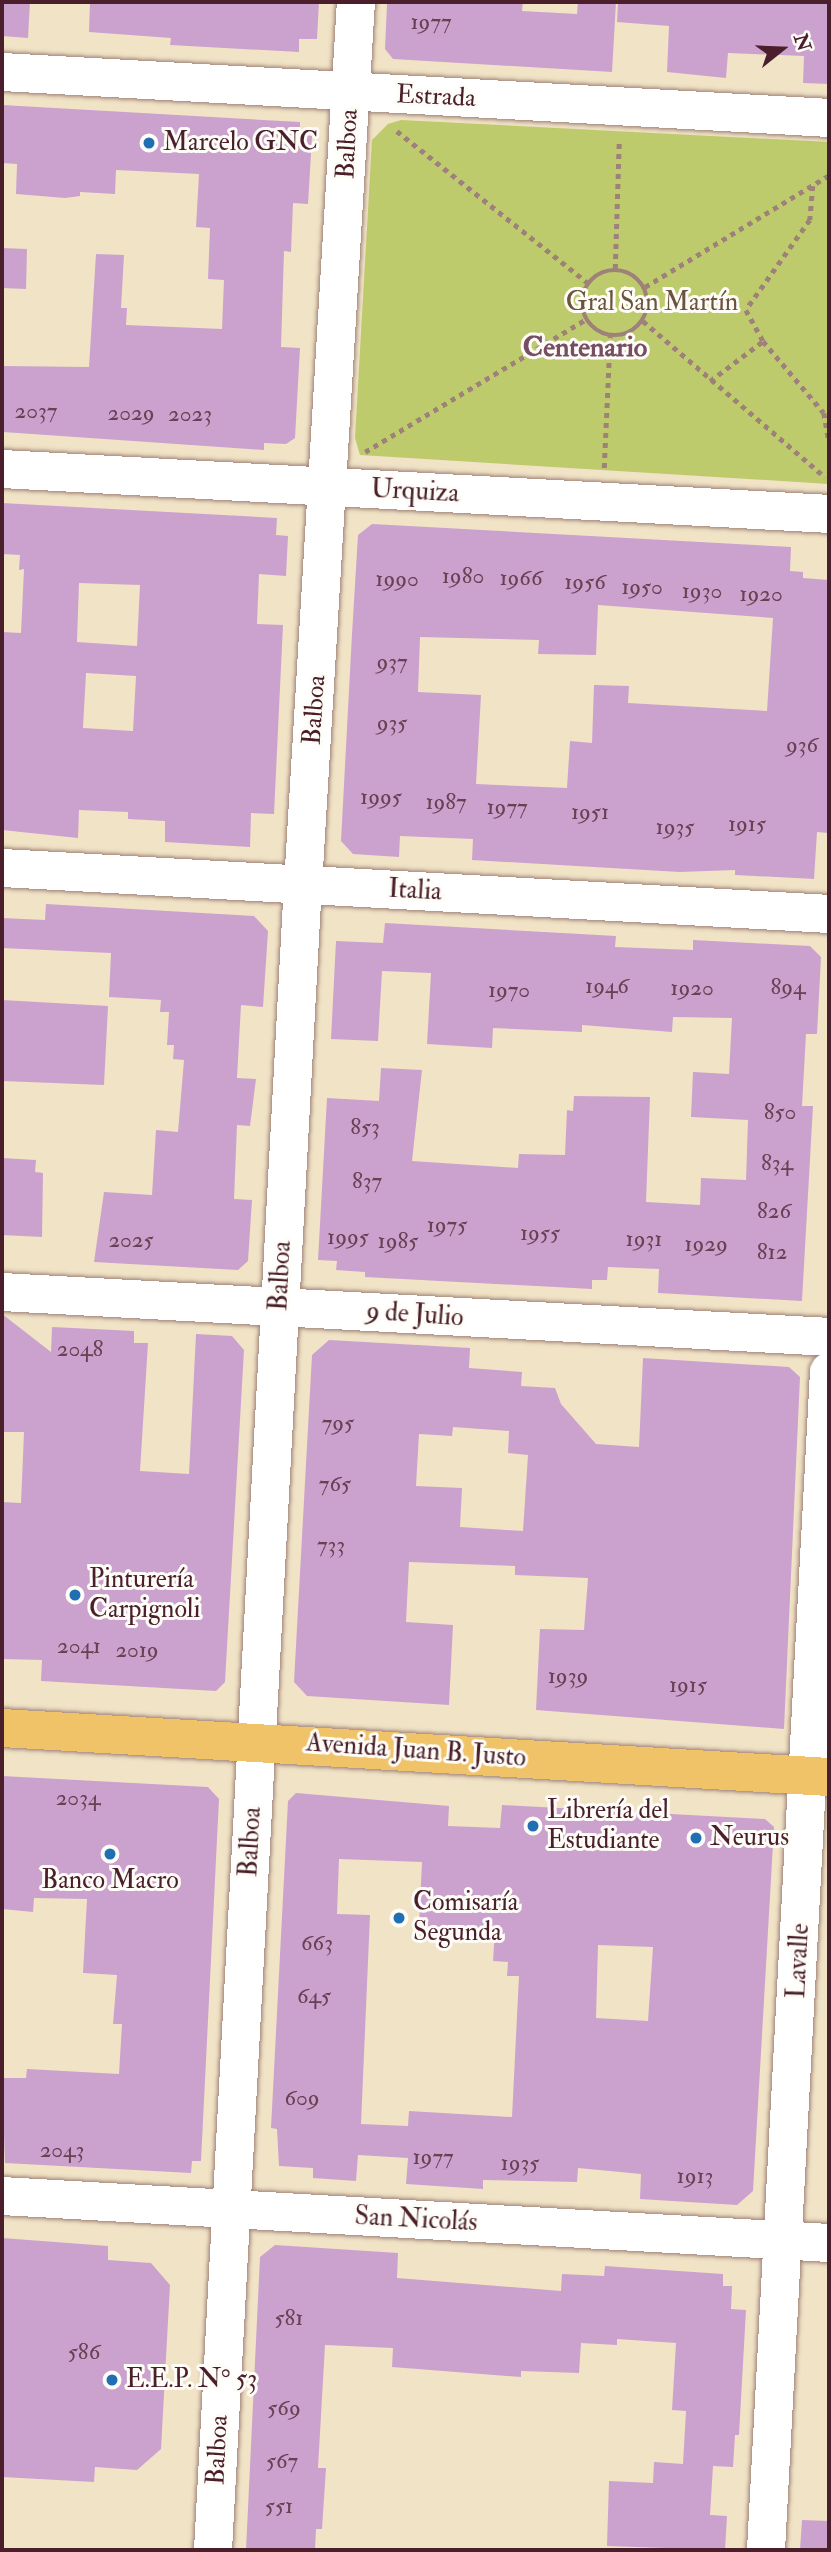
<!DOCTYPE html>
<html>
<head>
<meta charset="utf-8">
<style>
	body { margin:0 }
	#map { position:relative; width:831px; height:2552px; overflow:hidden; background:#f1e3c6; font-family:"IM FELL Double Pica",serif }
	div>[style] { position:absolute }
	[style*='--x'] { left:calc(var(--x)*1px); top:calc(var(--y)*1px); width:calc(var(--w)*1px); rotate:calc(var(--a)*1deg) }
	.green>* { inset:0; background:#becb6d }
	.building>* { inset:0; background:#cba2ce }
	.path>* { height:4.5px; margin-top:-2.25px; transform-origin:0; background:repeating-linear-gradient(90deg,#9e8178 0 5px,transparent 0 10px) }
	.path>.ring { margin:-2.25px; padding:0; box-sizing:content-box; background:none; border:4.5px solid #9e8178; border-radius:50% }
	.roads { filter:drop-shadow(0 0 2px #9e8178) drop-shadow(0 0 2px #9e8178) }
	.minor>* { height:38px; margin:-19px; padding:0 19px; transform-origin:19px; border-radius:19px; background:#fff }
	.major>* { height:38px; margin:-19px; padding:0 19px; transform-origin:19px; border-radius:19px; background:#f0c369 }
	.dots>* { width:19px; height:19px; translate:-50% -50%; box-sizing:border-box; border:4px solid #fdfcf7; border-radius:50% }
	span { translate:-50% -50%; white-space:nowrap; text-align:center; line-height:1.15; -webkit-text-stroke:6px #fdfcf7; paint-order:stroke }
	.number-label { font-size:23px; color:#6a4054 }
	.number-label span { -webkit-text-stroke-width:0 }
	.street-label { font-size:26px; color:#4a1f2b }
	.poi-label { font-size:26px; color:#4a1f2b }
	.left { translate:0 -50%; text-align:left }
	.park-label { font-size:26px; color:#6d533f }
	.neighbourhood-label { font-size:28px; color:#774d64; font-weight:700 }
	.frame { position:absolute; inset:0; border:4px solid #4a1f2b; pointer-events:none }
	.north { position:absolute; left:747px; top:14px; width:70px; height:70px; -webkit-text-stroke:5px #fdfcf7; paint-order:stroke; rotate:72deg; font-size:19px; font-weight:700; line-height:28px; text-align:center; color:#4a1f2b }
	.north::after { content:''; display:block; margin:auto; width:24px; height:32px; background:#4a1f2b; clip-path:polygon(50% 0,100% 100%,50% 72%,0 100%) }
</style>
</head>
<body>
<div id="map">
	<div class="green">
		<div style="clip-path:polygon(401px 120px,829px 142px,829px 484px,360px 455px,355px 438px,372px 140px,388px 124px)"></div>
	</div>
	<div class="building">
		<div style="clip-path:polygon(2px 2px,30px 2px,28px 38px,2px 36px)"></div>
		<div style="clip-path:polygon(90px 2px,319px 2px,317px 39px,299px 39px,299px 52px,170px 45px,171px 38px,89px 32px)"></div>
		<div style="clip-path:polygon(523px 2px,522px 11px,577px 14px,578px 2px,616px 2px,612px 72px,393px 59px,385px 49px,387px 4px)"></div>
		<div style="clip-path:polygon(618px 2px,829px 2px,829px 84px,803px 83px,804px 56px,728px 53px,726px 78px,667px 72px,669px 26px,617px 22px)"></div>
		<div style="clip-path:polygon(2px 105px,300px 122px,300px 135px,312px 136px,308px 204px,293px 203px,291px 252px,284px 251px,281px 347px,300px 348px,295px 438px,286px 444px,264px 443px,264px 450px,3px 432px,2px 366px,89px 367px,96px 254px,124px 255px,121px 308px,127px 308px,126px 325px,222px 329px,224px 280px,208px 279px,210px 228px,196px 227px,199px 174px,116px 170px,115px 194px,80px 192px,80px 196px,65px 198px,16px 194px,17px 164px,2px 163px)"></div>
		<div style="clip-path:polygon(2px 248px,27px 249px,26px 289px,2px 288px)"></div>
		<div style="clip-path:polygon(evenodd,2px 503px,277px 518px,276px 535px,288px 536px,286px 576px,259px 574px,257px 624px,283px 625px,274px 814px,251px 813px,250px 847px,165px 842px,165px 821px,128px 819px,128px 812px,79px 810px,78px 838px,2px 830px,2px 632px,21px 633px,24px 569px,19px 570px,20px 555px,2px 554px,2px 503px,79px 583px,140px 585px,137px 646px,77px 642px,79px 583px,2px 503px,86px 673px,136px 676px,133px 731px,83px 728px,86px 673px)"></div>
		<div style="clip-path:polygon(evenodd,372px 524px,791px 547px,790px 571px,803px 572px,803px 578px,829px 580px,829px 833px,817px 832px,814px 879px,735px 875px,735px 870px,680px 872px,472px 860px,473px 839px,400px 836px,399px 857px,353px 854px,341px 841px,352px 634px,358px 535px,372px 524px,598px 605px,773px 618px,767px 711px,628px 703px,629px 686px,594px 685px,592px 743px,570px 741px,567px 788px,476px 784px,481px 695px,418px 692px,420px 637px,539px 640px,538px 654px,596px 655px,598px 605px)"></div>
		<div style="clip-path:polygon(46px 904px,254px 916px,268px 931px,263px 1007px,241px 1005px,237px 1078px,256px 1079px,250px 1126px,237px 1125px,234px 1199px,252px 1200px,248px 1261px,238px 1270px,94px 1262px,104px 1192px,152px 1195px,156px 1130px,178px 1132px,184px 1060px,173px 1059px,174px 1045px,167px 1045px,169px 1012px,160px 1012px,161px 1000px,109px 997px,111px 953px,2px 948px,2px 918px,45px 920px)"></div>
		<div style="clip-path:polygon(385px 923px,616px 936px,615px 947px,693px 950px,693px 940px,810px 946px,821px 957px,817px 1034px,806px 1034px,802px 1106px,813px 1106px,802px 1301px,658px 1293px,659px 1269px,608px 1267px,607px 1280px,592px 1280px,592px 1289px,365px 1277px,365px 1272px,336px 1270px,337px 1261px,318px 1260px,327px 1098px,379px 1101px,381px 1068px,422px 1070px,412px 1161px,518px 1168px,519px 1154px,565px 1155px,567px 1110px,573px 1111px,574px 1096px,650px 1097px,646px 1202px,700px 1205px,701px 1178px,746px 1180px,748px 1120px,691px 1117px,693px 1072px,729px 1074px,732px 1018px,673px 1017px,672px 1032px,582px 1025px,582px 1032px,493px 1028px,492px 1048px,427px 1044px,431px 973px,382px 971px,378px 1041px,331px 1039px,336px 941px,383px 943px)"></div>
		<div style="clip-path:polygon(2px 1000px,108px 1006px,104px 1085px,2px 1081px)"></div>
		<div style="clip-path:polygon(2px 1158px,36px 1160px,35px 1172px,43px 1173px,42px 1237px,2px 1235px)"></div>
		<div style="clip-path:polygon(2px 1314px,51px 1352px,52px 1327px,134px 1331px,134px 1343px,148px 1343px,140px 1471px,189px 1474px,196px 1334px,232px 1336px,244px 1350px,225px 1682px,216px 1691px,41px 1681px,42px 1660px,2px 1659px,2px 1502px,21px 1503px,24px 1432px,2px 1432px)"></div>
		<div style="clip-path:polygon(evenodd,329px 1340px,470px 1348px,469px 1368px,522px 1372px,521px 1386px,555px 1388px,561px 1404px,596px 1444px,639px 1447px,643px 1358px,789px 1367px,800px 1377px,784px 1729px,536px 1710px,540px 1629px,584px 1630px,588px 1578px,515px 1575px,515px 1566px,409px 1562px,406px 1622px,453px 1625px,449px 1705px,307px 1696px,294px 1682px,312px 1355px,329px 1340px,453px 1427px,509px 1431px,508px 1453px,528px 1455px,523px 1531px,460px 1527px,462px 1488px,416px 1486px,419px 1434px,452px 1436px,453px 1427px)"></div>
		<div style="clip-path:polygon(2px 1776px,208px 1787px,219px 1799px,201px 2161px,192px 2161px,191px 2173px,5px 2163px,2px 2078px,26px 2078px,27px 2069px,119px 2074px,122px 2024px,113px 2024px,117px 1975px,83px 1973px,87px 1899px,34px 1898px,33px 1912px,2px 1909px)"></div>
		<div style="clip-path:polygon(evenodd,296px 1793px,449px 1806px,448px 1826px,500px 1828px,502px 1805px,765px 1819px,774px 1827px,753px 2191px,737px 2205px,640px 2199px,641px 2174px,578px 2168px,577px 2182px,483px 2180px,483px 2189px,406px 2184px,408px 2158px,358px 2155px,356px 2181px,313px 2178px,313px 2168px,279px 2166px,277px 2129px,271px 2128px,288px 1801px,296px 1793px,339px 1859px,422px 1862px,419px 1926px,495px 1930px,493px 1961px,508px 1962px,507px 1976px,519px 1976px,512px 2117px,409px 2111px,408px 2126px,361px 2124px,370px 1915px,337px 1914px,339px 1859px,296px 1793px,598px 1945px,653px 1947px,648px 2021px,596px 2018px,598px 1945px)"></div>
		<div style="clip-path:polygon(2px 2238px,108px 2246px,108px 2260px,151px 2263px,170px 2285px,161px 2449px,137px 2470px,95px 2467px,94px 2482px,2px 2477px)"></div>
		<div style="clip-path:polygon(275px 2245px,398px 2253px,397px 2278px,561px 2291px,562px 2274px,604px 2276px,605px 2266px,723px 2274px,723px 2286px,732px 2286px,731px 2309px,746px 2310px,739px 2435px,735px 2435px,733px 2467px,713px 2466px,710px 2515px,727px 2516px,725px 2550px,607px 2546px,609px 2481px,653px 2483px,654px 2462px,683px 2464px,686px 2411px,672px 2410px,676px 2343px,617px 2339px,617px 2345px,581px 2343px,579px 2373px,521px 2371px,521px 2377px,392px 2367px,393px 2348px,325px 2345px,318px 2468px,326px 2468px,322px 2529px,316px 2529px,315px 2550px,246px 2550px,260px 2257px)"></div>
		<div style="clip-path:polygon(802px 2520px,829px 2521px,829px 2550px,800px 2550px)"></div>
	</div>
	<div class="path">
		<div style="--x:397;--y:131;--w:244;--a:38.5"></div>
		<div style="--x:813;--y:186;--w:34;--a:95"></div>
		<div style="--x:810;--y:220;--w:110;--a:125.4"></div>
		<div style="--x:746;--y:310;--w:35;--a:61"></div>
		<div style="--x:763;--y:341;--w:94;--a:49.7"></div>
		<div style="--x:824;--y:413;--w:27;--a:80"></div>
		<div style="--x:615;--y:269;--w:130;--a:-88.2"></div>
		<div class="ring" style="left:582px;top:270px;width:61.5px;height:61.5px"></div>
		<div style="--x:645;--y:287;--w:215;--a:-31.3"></div>
		<div style="--x:643;--y:321;--w:240;--a:40.6"></div>
		<div style="--x:710;--y:381;--w:66;--a:-37"></div>
		<div style="--x:365;--y:452;--w:258;--a:-31"></div>
		<div style="--x:604;--y:468;--w:132;--a:-87.4"></div>
	</div>
	<div class="roads">
		<div class="minor">
			<div style="--x:2;--y:72;--w:828;--a:3.18"></div>
			<div style="--x:2;--y:469;--w:828;--a:3.11"></div>
			<div style="--x:2;--y:868;--w:828;--a:3.18"></div>
			<div style="--x:2;--y:1292;--w:828;--a:3.11"></div>
			<div style="--x:2;--y:2196;--w:828;--a:3.25"></div>
			<div style="--x:213;--y:2550;--w:1667;--a:-86.91"></div>
			<div style="--x:303;--y:885;--w:885;--a:-86.57"></div>
			<div style="--x:766;--y:2550;--w:1180;--a:-86.94"></div>
		</div>
		<div class="major">
			<div style="--x:2;--y:1728;--w:828;--a:3.39"></div>
		</div>
	</div>
	<div class="dots">
		<div style="left:149px;top:143px;background:#1f6fb2"></div>
		<div style="left:75px;top:1595px;background:#1f6fb2"></div>
		<div style="left:533px;top:1826px;background:#1f6fb2"></div>
		<div style="left:696px;top:1838px;background:#1f6fb2"></div>
		<div style="left:110px;top:1854px;background:#1f6fb2"></div>
		<div style="left:399px;top:1918px;background:#1f6fb2"></div>
		<div style="left:112px;top:2380px;background:#1f6fb2"></div>
	</div>
	<div class="number-label">
		<span style="left:431px;top:22px">1977</span>
		<span style="left:36px;top:411px">2037</span>
		<span style="left:131px;top:413px">2029</span>
		<span style="left:190px;top:414px">2023</span>
		<span style="left:463px;top:576px">1980</span>
		<span style="left:521px;top:578px">1966</span>
		<span style="left:397px;top:579px">1990</span>
		<span style="left:585px;top:582px">1956</span>
		<span style="left:642px;top:587px">1950</span>
		<span style="left:702px;top:591px">1930</span>
		<span style="left:761px;top:594px">1920</span>
		<span style="left:392px;top:662px">937</span>
		<span style="left:392px;top:723px">935</span>
		<span style="left:802px;top:745px">936</span>
		<span style="left:381px;top:797px">1995</span>
		<span style="left:446px;top:802px">1987</span>
		<span style="left:507px;top:807px">1977</span>
		<span style="left:590px;top:812px">1951</span>
		<span style="left:747px;top:824px">1915</span>
		<span style="left:675px;top:827px">1935</span>
		<span style="left:607px;top:986px">1946</span>
		<span style="left:788px;top:987px">894</span>
		<span style="left:692px;top:988px">1920</span>
		<span style="left:509px;top:990px">1970</span>
		<span style="left:780px;top:1112px">850</span>
		<span style="left:365px;top:1127px">853</span>
		<span style="left:777px;top:1163px">834</span>
		<span style="left:367px;top:1181px">837</span>
		<span style="left:774px;top:1211px">826</span>
		<span style="left:447px;top:1225px">1975</span>
		<span style="left:540px;top:1233px">1955</span>
		<span style="left:348px;top:1237px">1995</span>
		<span style="left:644px;top:1239px">1931</span>
		<span style="left:131px;top:1240px">2025</span>
		<span style="left:398px;top:1241px">1985</span>
		<span style="left:706px;top:1244px">1929</span>
		<span style="left:772px;top:1252px">812</span>
		<span style="left:80px;top:1349px">2048</span>
		<span style="left:338px;top:1423px">795</span>
		<span style="left:335px;top:1484px">765</span>
		<span style="left:331px;top:1545px">733</span>
		<span style="left:79px;top:1646px">2041</span>
		<span style="left:137px;top:1650px">2019</span>
		<span style="left:568px;top:1676px">1939</span>
		<span style="left:688px;top:1685px">1915</span>
		<span style="left:78px;top:1798px">2034</span>
		<span style="left:317px;top:1943px">663</span>
		<span style="left:314px;top:1996px">645</span>
		<span style="left:302px;top:2098px">609</span>
		<span style="left:62px;top:2150px">2043</span>
		<span style="left:433px;top:2157px">1977</span>
		<span style="left:520px;top:2163px">1935</span>
		<span style="left:695px;top:2176px">1913</span>
		<span style="left:289px;top:2318px">581</span>
		<span style="left:84px;top:2352px">586</span>
		<span style="left:284px;top:2408px">569</span>
		<span style="left:282px;top:2461px">567</span>
		<span style="left:279px;top:2506px">551</span>
	</div>
	<div class="street-label">
		<span style="left:436px;top:97px;rotate:3deg">Estrada</span>
		<span style="left:348px;top:144px;rotate:-87deg">Balboa</span>
		<span style="left:415px;top:492px;rotate:3deg">Urquiza</span>
		<span style="left:315px;top:710px;rotate:-86deg">Balboa</span>
		<span style="left:415px;top:891px;rotate:3deg">Italia</span>
		<span style="left:281px;top:1276px;rotate:-87deg">Balboa</span>
		<span style="left:415px;top:1315px;rotate:4deg">9 de Julio</span>
		<span style="left:416px;top:1751px;rotate:4deg">Avenida Juan B. Justo</span>
		<span style="left:251px;top:1842px;rotate:-87deg">Balboa</span>
		<span style="left:799px;top:1961px;rotate:-87deg">Lavalle</span>
		<span style="left:416px;top:2220px;rotate:3deg">San Nicolás</span>
		<span style="left:218px;top:2450px;rotate:-87deg">Balboa</span>
	</div>
	<div class="poi-label">
		<span class="left" style="left:163px;top:143px">Marcelo GNC</span>
		<span class="left" style="left:89px;top:1595px">Pinturería<br>Carpignoli</span>
		<span class="left" style="left:547px;top:1826px">Librería del<br>Estudiante</span>
		<span class="left" style="left:710px;top:1838px">Neurus</span>
		<span style="left:110px;top:1881px">Banco Macro</span>
		<span class="left" style="left:413px;top:1918px">Comisaría<br>Segunda</span>
		<span class="left" style="left:126px;top:2380px">E.E.P. N° 53</span>
	</div>
	<div class="park-label">
		<span style="left:652px;top:303px">Gral San Martín</span>
	</div>
	<div class="neighbourhood-label">
		<span style="left:585px;top:348px">Centenario</span>
	</div>
	<div class="frame"></div>
	<div class="north">N</div>
</div>
</body>
</html>
